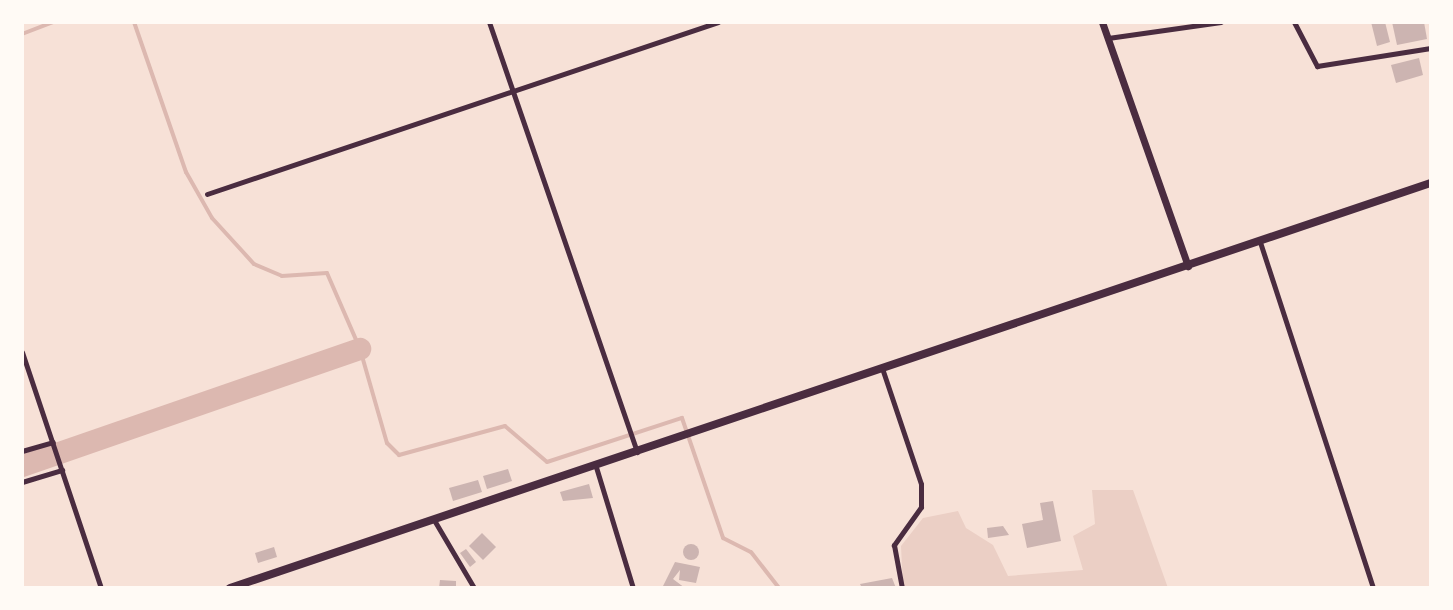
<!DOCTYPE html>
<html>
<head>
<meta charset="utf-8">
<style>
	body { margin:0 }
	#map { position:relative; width:1453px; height:610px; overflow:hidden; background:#f7e1d7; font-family:Overpass,sans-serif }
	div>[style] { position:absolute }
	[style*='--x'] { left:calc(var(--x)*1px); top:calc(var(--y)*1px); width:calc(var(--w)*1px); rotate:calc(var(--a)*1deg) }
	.green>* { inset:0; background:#ebcfc5 }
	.stream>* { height:4px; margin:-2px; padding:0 2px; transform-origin:2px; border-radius:2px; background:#dcb8b0 }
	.river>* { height:22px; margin:-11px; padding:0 11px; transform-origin:11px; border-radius:11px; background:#dcb8b0 }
	.building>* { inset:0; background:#ccb4b1 }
	.round { border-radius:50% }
	.minor>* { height:5px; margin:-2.5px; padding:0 2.5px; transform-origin:2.5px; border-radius:2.5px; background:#4a2c40 }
	.tertiary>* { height:7px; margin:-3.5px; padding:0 3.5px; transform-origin:3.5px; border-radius:3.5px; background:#4a2c40 }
	.primary>* { height:8px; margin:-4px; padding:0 4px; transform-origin:4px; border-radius:4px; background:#4a2c40 }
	span { translate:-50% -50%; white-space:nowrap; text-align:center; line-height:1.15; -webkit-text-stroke:6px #fffaf5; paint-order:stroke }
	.frame { position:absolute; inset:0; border:24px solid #fffaf5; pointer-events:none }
</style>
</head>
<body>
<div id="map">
	<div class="green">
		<div style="clip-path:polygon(1092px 490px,1133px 490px,1168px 588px,903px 588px,901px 546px,923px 518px,958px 511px,966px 528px,993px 545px,1008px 576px,1083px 570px,1073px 536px,1095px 524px)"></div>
	</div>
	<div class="stream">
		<div style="--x:134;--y:22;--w:159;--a:70.9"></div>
		<div style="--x:186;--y:172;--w:53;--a:60.5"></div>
		<div style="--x:212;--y:218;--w:62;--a:47.6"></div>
		<div style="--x:254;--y:264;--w:30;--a:23"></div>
		<div style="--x:282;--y:276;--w:45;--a:-3.8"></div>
		<div style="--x:327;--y:273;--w:83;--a:66.5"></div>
		<div style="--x:360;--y:349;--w:98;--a:74"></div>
		<div style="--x:387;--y:443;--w:17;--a:45"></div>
		<div style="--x:399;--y:455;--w:110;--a:-15.3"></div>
		<div style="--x:505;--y:426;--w:55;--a:40.6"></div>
		<div style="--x:547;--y:462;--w:142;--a:-18.1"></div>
		<div style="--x:682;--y:418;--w:127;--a:71.1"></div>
		<div style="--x:723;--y:538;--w:31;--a:27"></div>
		<div style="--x:751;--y:552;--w:46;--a:52.1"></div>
		<div style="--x:22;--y:34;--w:33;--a:-21"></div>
	</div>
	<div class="river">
		<div style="--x:22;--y:466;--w:358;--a:-19.1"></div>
	</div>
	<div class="building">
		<div style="clip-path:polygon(1371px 22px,1385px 22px,1390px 42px,1377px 46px)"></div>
		<div style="clip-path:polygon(1392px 22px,1424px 22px,1427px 39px,1397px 45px)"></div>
		<div style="clip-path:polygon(1419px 58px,1423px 75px,1396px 83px,1391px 65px)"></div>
		<div style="clip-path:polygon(508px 469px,512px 481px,487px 489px,483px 476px)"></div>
		<div style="clip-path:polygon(478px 480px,482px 492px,453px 501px,449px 488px)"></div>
		<div style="clip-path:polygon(589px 484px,593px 498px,563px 501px,560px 492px)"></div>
		<div style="clip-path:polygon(1053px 501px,1061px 541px,1027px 548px,1022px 524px,1043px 520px,1040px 503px)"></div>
		<div style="clip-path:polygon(1003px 526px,1009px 535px,988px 538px,987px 528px)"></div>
		<div style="clip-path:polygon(482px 533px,496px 547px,483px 560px,469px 546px)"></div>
		<div class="round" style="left:683px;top:544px;width:16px;height:16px"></div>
		<div style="clip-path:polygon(274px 547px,277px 557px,258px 563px,255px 553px)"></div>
		<div style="clip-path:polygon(466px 549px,476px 562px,470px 567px,460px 553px)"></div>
		<div style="clip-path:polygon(675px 562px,700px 567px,696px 583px,679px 580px,680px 570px,673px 579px,685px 588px,663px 586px)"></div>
		<div style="clip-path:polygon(892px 578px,896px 588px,862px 588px,860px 584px)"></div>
		<div style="clip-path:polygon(440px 580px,456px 581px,456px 588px,439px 588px)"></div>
	</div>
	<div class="minor">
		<div style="--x:489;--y:22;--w:455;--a:71"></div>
		<div style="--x:1294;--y:22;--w:50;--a:62.4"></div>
		<div style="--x:1317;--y:66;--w:115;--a:-9"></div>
		<div style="--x:1108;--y:38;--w:114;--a:-8.1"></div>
		<div style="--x:207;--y:194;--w:539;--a:-18.6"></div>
		<div style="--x:1260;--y:242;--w:364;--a:71.9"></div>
		<div style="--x:22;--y:352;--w:249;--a:71.5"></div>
		<div style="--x:883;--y:371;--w:119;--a:71.4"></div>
		<div style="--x:921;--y:484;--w:23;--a:90"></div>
		<div style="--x:921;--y:507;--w:47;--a:125.4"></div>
		<div style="--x:894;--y:545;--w:44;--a:79.5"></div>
		<div style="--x:22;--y:451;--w:32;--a:-16"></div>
		<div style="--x:596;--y:467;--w:127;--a:73"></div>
		<div style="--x:22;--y:482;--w:42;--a:-16.7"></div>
		<div style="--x:434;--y:520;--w:79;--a:59.5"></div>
	</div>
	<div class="tertiary">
		<div style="--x:1102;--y:22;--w:259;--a:70.6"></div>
	</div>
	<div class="primary">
		<div style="--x:230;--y:588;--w:1267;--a:-18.64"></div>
	</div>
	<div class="frame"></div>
</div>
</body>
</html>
